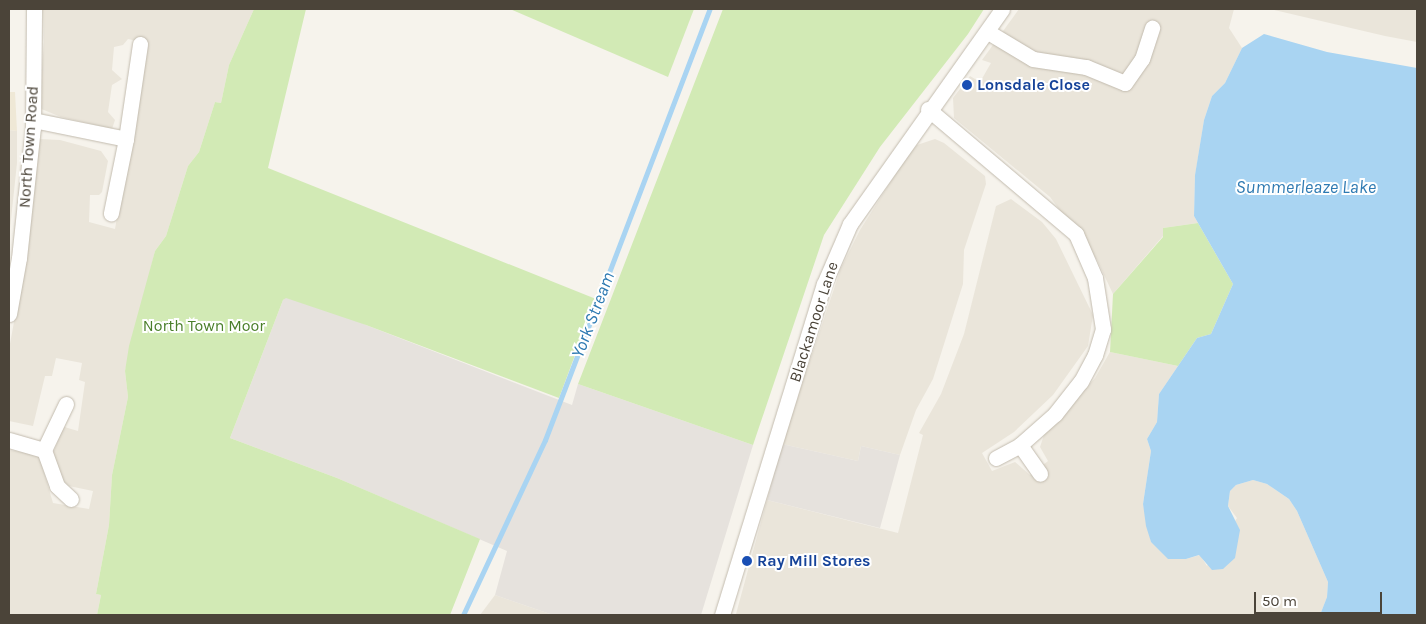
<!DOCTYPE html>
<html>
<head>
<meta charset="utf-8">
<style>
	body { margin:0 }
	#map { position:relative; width:1426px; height:624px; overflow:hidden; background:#f6f3ec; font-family:Karla,sans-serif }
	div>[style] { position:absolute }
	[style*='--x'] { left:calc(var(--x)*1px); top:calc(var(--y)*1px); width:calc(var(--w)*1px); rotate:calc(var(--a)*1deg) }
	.residential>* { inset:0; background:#eae5da }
	.industrial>* { inset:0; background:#e6e2dd }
	.education>* { inset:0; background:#efe8d6 }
	.green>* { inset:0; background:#d2eab5 }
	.water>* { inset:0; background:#a9d4f2 }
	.stream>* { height:5px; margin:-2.5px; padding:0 2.5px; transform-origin:2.5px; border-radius:2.5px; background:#a9d4f2 }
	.roads { filter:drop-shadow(0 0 1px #c2bbae) drop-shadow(0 0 1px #c2bbae) }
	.minor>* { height:15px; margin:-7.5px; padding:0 7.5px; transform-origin:7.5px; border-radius:7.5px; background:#fff }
	.dots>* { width:14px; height:14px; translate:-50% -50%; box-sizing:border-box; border:2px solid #fff; border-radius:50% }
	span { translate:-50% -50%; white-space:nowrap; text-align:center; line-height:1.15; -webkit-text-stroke:4px #fff; paint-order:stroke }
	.transit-label { font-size:16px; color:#164399; font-weight:700 }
	.left { translate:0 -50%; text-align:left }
	.street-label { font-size:16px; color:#4b4439 }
	.park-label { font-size:16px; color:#4a7f2a }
	.water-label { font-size:18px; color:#2e7ab2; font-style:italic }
	.frame { position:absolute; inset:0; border:10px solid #4b4439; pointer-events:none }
	.scale { position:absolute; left:1254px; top:592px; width:128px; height:22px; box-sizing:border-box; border:2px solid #4b4439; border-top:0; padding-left:6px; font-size:15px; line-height:18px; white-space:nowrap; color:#4b4439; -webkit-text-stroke:4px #fff; paint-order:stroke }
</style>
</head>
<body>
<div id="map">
	<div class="residential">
		<div style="clip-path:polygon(43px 9px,254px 9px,229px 65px,221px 103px,215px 102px,199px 152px,188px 166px,166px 236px,155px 251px,125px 371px,128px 397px,112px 475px,109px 525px,96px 594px,101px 595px,97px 615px,9px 615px,9px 450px,39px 455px,53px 503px,89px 509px,93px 491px,69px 486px,62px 480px,53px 453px,60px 436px,49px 432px,61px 426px,78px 431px,85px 382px,79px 380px,82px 363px,56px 358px,52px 376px,45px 376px,33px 426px,9px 421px,9px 349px,22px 279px,39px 139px,60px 140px,101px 151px,108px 161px,102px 192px,99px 195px,90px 195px,89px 222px,115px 229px,147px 43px,128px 39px,123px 45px,114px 47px,112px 70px,122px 79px,112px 85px,108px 112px,115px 120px,112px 129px,61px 117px,39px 108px,44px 42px)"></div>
		<div style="clip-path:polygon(1019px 9px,1234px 9px,1229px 28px,1242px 48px,1225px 83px,1212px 96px,1204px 120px,1195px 176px,1194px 216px,1198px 223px,1163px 228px,1163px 236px,1113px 294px,1097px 260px,1050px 197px,954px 118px,953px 98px,970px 76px,980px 82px,991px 63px,982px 60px)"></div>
		<div style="clip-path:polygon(1270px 9px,1417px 9px,1417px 42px,1385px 36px)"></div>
		<div style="clip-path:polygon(9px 130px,17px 131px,17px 163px,9px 238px)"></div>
		<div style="clip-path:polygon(935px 139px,944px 143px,985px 176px,986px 184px,964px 250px,963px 284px,933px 379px,916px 410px,900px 455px,861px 446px,858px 461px,782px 444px,841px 268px,860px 230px,907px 156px,917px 145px)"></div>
		<div style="clip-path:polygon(1011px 199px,1042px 222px,1056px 239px,1093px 315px,1088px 346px,1053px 395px,1014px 432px,982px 453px,992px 471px,1015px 462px,1030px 475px,1048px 461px,1040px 447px,1044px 435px,1095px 378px,1110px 352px,1178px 366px,1159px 394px,1157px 422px,1147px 439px,1151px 451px,1143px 504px,1151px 542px,1186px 559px,1200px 555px,1207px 566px,1237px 518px,1228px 506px,1230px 491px,1236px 485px,1253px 480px,1267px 484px,1289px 499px,1297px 511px,1328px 582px,1327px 597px,1320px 615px,736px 614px,767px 500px,898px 533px,923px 435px,919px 433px,941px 394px,964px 334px,996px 206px)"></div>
		<div style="clip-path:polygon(495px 595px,553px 615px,480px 615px)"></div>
	</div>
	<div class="industrial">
		<div style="clip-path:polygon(294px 289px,366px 325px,572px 405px,578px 384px,753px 445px,701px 615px,553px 615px,495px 595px,507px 551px,337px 478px,230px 438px,283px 300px)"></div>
		<div style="clip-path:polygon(782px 444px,858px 461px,861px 446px,900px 455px,880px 528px,767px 500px)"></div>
	</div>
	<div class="education">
		<div style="clip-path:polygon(9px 92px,15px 92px,17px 131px,9px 130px)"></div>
	</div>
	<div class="green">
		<div style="clip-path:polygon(254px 9px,306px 9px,268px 168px,596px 299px,559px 398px,366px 325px,286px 298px,283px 300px,230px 438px,337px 478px,480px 539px,450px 615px,97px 615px,101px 595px,96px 594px,109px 525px,112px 475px,128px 397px,125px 371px,129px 346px,155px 251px,166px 236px,188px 166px,199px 152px,215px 102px,221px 103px,229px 65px)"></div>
		<div style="clip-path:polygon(510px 9px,694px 9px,668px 77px)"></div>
		<div style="clip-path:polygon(723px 9px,984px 9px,968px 34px,880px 147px,824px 235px,753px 445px,578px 384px)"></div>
		<div style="clip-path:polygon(1198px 223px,1233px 284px,1211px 334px,1197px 338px,1178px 366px,1110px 352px,1113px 294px,1163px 237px,1163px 228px)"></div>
	</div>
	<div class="water">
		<div style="clip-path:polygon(1264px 34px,1327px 52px,1417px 68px,1417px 615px,1320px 615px,1327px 597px,1328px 582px,1297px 511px,1289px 499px,1267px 484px,1253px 480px,1236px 485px,1230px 491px,1228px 506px,1240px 530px,1235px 558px,1223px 569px,1212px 570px,1199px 555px,1186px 559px,1168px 559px,1151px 542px,1146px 526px,1143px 504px,1151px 451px,1147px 439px,1157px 422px,1159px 394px,1197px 338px,1211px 334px,1233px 284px,1194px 216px,1195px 175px,1204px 120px,1212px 96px,1225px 83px,1242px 48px)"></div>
	</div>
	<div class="stream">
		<div style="--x:463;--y:615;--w:193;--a:-64.9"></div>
		<div style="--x:545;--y:440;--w:462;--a:-69.1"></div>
	</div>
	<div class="roads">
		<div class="minor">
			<div style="--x:988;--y:32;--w:52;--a:31"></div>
			<div style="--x:1033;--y:59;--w:54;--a:8.6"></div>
			<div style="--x:1086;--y:67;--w:42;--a:22.3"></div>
			<div style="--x:1125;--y:83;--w:29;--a:-55"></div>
			<div style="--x:1142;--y:59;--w:33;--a:-72"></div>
			<div style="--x:928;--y:109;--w:194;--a:40.2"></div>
			<div style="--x:1076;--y:234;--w:48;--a:66.6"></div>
			<div style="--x:1095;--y:278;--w:52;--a:81.1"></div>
			<div style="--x:1103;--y:329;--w:27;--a:107"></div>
			<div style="--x:1095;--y:355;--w:30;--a:118"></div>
			<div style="--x:1081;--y:381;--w:42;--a:128.2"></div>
			<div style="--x:1055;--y:414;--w:47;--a:138.5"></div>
			<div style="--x:1020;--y:445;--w:35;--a:55"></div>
			<div style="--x:33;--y:120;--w:95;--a:11.5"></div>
			<div style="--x:126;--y:139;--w:76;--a:101.5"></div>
			<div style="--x:126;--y:139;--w:96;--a:-81.6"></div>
			<div style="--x:9;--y:314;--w:57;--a:-79.9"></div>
			<div style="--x:19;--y:258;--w:131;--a:-83.9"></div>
			<div style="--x:33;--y:128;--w:119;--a:-89.5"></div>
			<div style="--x:66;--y:404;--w:51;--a:115.6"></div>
			<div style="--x:44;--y:450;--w:38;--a:70"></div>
			<div style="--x:57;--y:486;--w:19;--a:43"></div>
			<div style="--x:9;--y:440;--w:36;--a:16"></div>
			<div style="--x:996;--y:458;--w:27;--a:-28"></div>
			<div style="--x:722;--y:615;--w:346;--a:-72.9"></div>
			<div style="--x:824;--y:284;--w:65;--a:-66.6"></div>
			<div style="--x:850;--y:224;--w:263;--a:-54.7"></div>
		</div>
	</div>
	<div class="dots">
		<div style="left:967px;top:85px;background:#1a4fb4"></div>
		<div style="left:747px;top:561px;background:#1a4fb4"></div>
	</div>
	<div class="transit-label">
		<span class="left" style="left:977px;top:85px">Lonsdale Close</span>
		<span class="left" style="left:757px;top:561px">Ray Mill Stores</span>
	</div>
	<div class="street-label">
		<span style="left:29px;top:147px;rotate:-86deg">North Town Road</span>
		<span style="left:814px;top:322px;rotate:-72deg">Blackamoor Lane</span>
	</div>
	<div class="park-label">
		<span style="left:204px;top:326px">North Town Moor</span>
	</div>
	<div class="water-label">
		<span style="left:1306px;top:187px">Summerleaze Lake</span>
		<span style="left:593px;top:315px;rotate:-69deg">York Stream</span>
	</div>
	<div class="frame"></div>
	<div class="scale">50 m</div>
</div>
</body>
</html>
